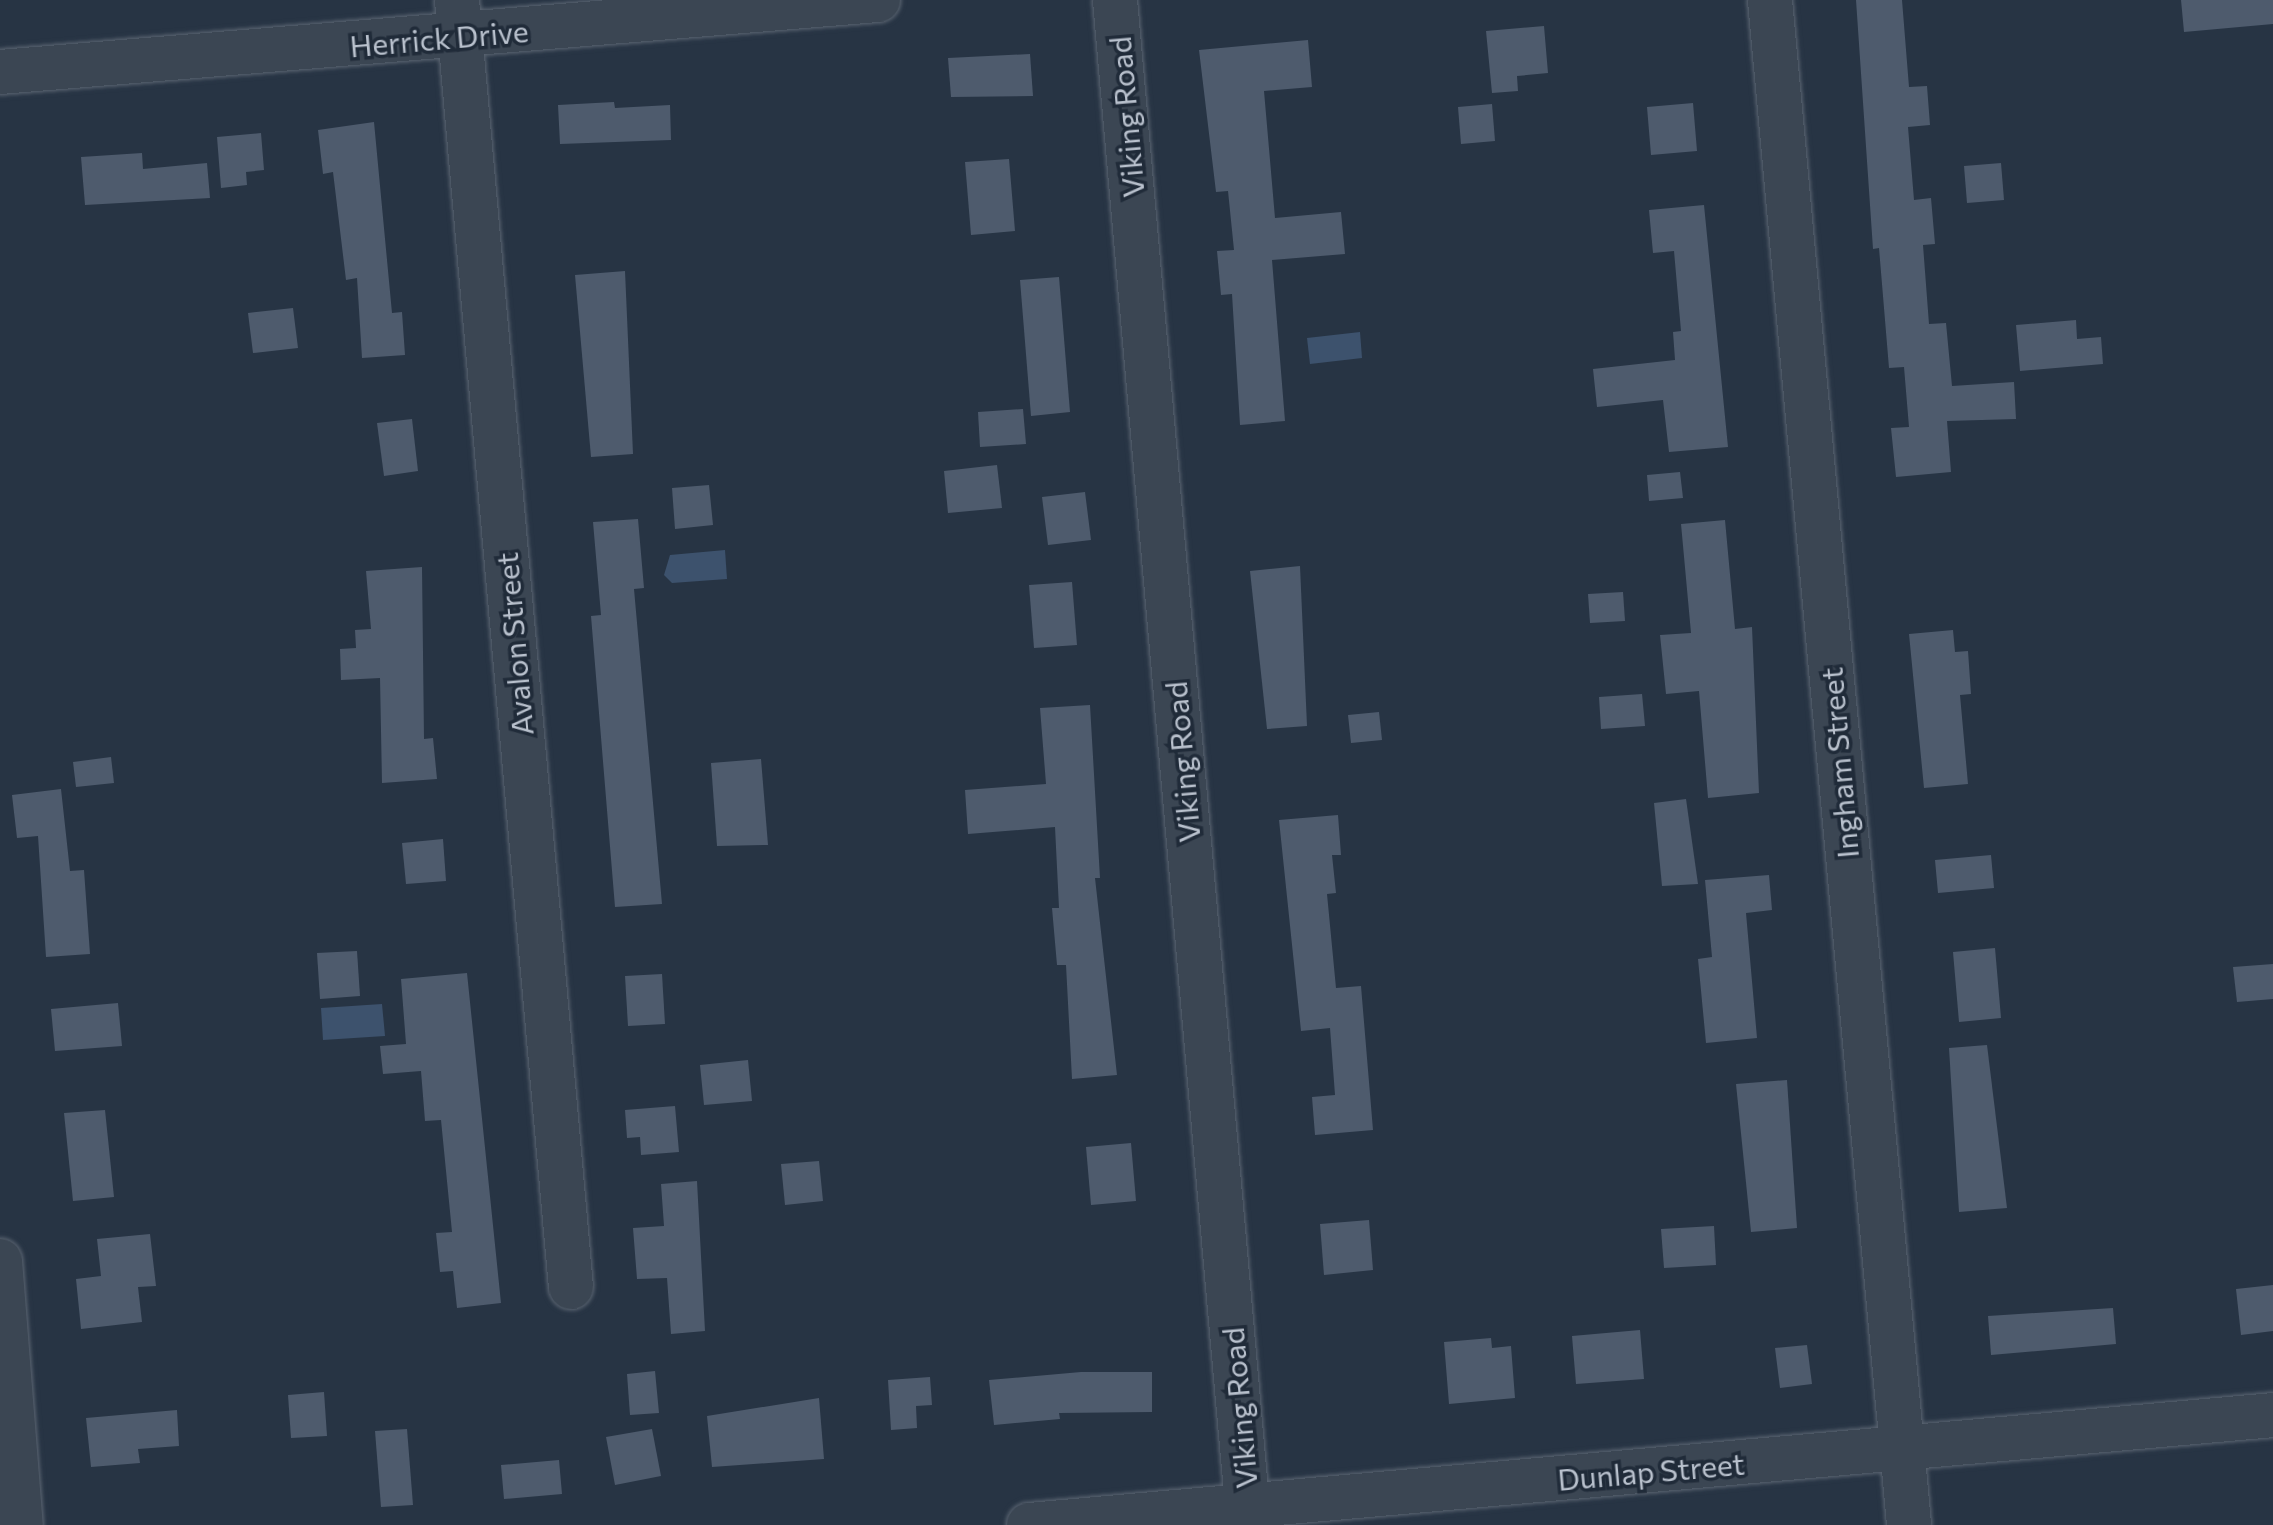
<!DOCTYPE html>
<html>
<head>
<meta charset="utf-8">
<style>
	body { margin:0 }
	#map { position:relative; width:2273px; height:1525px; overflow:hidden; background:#273444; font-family:Commissioner,sans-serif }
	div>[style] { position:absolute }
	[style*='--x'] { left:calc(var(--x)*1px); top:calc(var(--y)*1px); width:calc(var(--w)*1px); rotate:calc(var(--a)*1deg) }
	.water>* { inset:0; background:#3d526d }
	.building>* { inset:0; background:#4e5b6d }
	.roads { filter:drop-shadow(0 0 2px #5a6471) drop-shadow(0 0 2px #5a6471) }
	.minor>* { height:44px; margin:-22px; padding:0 22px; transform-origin:22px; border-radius:22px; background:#3b4653 }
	span { translate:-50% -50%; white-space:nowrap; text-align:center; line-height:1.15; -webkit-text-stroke:7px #202b39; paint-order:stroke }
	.street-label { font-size:30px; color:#b9c1cd }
</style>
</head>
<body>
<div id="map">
	<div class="water">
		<div style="clip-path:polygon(1360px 332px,1362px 358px,1310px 364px,1307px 338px)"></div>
		<div style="clip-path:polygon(725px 550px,727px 579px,672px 583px,664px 575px,670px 555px)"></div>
		<div style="clip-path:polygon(382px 1004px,385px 1036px,323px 1040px,321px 1008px)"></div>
	</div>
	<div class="building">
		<div style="clip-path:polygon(1856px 0,1902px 0,1909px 87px,1927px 86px,1930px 125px,1908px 127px,1914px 200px,1931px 198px,1935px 244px,1923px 245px,1929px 324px,1946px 323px,1952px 386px,2014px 382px,2016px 419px,1947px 421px,1951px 472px,1896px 477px,1891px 428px,1909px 427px,1904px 367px,1889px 368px,1879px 248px,1873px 249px)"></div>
		<div style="clip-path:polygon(2181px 0,2273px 0,2273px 24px,2184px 32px)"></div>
		<div style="clip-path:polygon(1544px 26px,1548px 73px,1517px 76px,1518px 91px,1492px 93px,1486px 31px)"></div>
		<div style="clip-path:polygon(1308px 40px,1312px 87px,1264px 91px,1275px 218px,1341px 212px,1345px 254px,1272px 260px,1285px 421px,1240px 425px,1232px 294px,1221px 295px,1217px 251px,1234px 250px,1228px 191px,1216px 192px,1199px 50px)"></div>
		<div style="clip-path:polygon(1030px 54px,1033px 96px,951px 97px,948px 58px)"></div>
		<div style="clip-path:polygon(614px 102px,615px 108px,670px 105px,671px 140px,560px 144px,558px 105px)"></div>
		<div style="clip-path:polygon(1693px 103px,1697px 151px,1651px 155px,1647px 107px)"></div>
		<div style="clip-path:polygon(1492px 104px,1495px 141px,1461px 144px,1458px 107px)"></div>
		<div style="clip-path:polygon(374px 122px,392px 313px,402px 312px,405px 355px,362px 358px,357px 278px,346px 280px,333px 172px,323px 174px,318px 130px)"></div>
		<div style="clip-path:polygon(261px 133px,264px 170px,246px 172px,247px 185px,221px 188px,217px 137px)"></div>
		<div style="clip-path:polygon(142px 153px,143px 169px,207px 163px,210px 198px,85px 205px,81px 157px)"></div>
		<div style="clip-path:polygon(1009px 159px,1015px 231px,971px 235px,965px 162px)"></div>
		<div style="clip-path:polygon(2001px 163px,2004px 200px,1967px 203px,1964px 166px)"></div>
		<div style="clip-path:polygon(1704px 205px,1728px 447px,1669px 452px,1663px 400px,1597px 407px,1593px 369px,1675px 360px,1673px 332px,1681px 331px,1674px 251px,1653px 253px,1649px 210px)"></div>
		<div style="clip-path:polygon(625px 271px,633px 454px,591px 457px,575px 275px)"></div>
		<div style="clip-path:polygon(1059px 277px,1070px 412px,1031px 416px,1020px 280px)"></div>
		<div style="clip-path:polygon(293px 308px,298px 348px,253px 353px,248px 313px)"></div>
		<div style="clip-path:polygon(2076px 320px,2077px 339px,2101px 337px,2103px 364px,2020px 371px,2016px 325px)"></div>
		<div style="clip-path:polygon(1023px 409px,1026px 444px,980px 447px,978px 412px)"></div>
		<div style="clip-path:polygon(412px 419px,418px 471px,384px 476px,377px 423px)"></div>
		<div style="clip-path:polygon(997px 465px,1002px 508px,948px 513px,944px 471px)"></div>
		<div style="clip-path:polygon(1680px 472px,1683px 498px,1649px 501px,1647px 475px)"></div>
		<div style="clip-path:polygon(709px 485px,713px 525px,675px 529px,672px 488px)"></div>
		<div style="clip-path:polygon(1085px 492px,1091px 540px,1048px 545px,1042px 497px)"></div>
		<div style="clip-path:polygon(638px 519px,644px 588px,634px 589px,662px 904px,615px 907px,591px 616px,601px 615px,593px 522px)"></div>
		<div style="clip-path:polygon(1725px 520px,1735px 629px,1752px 627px,1759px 793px,1708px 798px,1699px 691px,1666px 694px,1660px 635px,1691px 633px,1681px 524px)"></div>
		<div style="clip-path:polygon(1300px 566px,1307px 726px,1267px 729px,1250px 571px)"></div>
		<div style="clip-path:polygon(422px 567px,424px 739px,433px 738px,437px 779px,382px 783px,380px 678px,341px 680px,340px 649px,356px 648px,355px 630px,371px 629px,366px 571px)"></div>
		<div style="clip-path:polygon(1072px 582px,1077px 645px,1034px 648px,1029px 585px)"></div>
		<div style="clip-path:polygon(1623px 592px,1625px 621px,1590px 623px,1588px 594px)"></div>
		<div style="clip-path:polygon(1953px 630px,1955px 652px,1968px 651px,1971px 694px,1960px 695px,1968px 784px,1924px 788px,1909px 634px)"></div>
		<div style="clip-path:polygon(1642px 694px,1645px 726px,1601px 729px,1599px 697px)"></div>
		<div style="clip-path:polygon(1090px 705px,1100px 878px,1095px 878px,1117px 1075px,1072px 1079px,1066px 965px,1057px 965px,1052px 908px,1059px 908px,1055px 827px,968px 834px,965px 790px,1046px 784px,1040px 708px)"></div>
		<div style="clip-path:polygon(1379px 712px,1382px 740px,1351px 743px,1348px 715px)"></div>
		<div style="clip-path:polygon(111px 757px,114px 783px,76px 787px,73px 762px)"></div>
		<div style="clip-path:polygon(761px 759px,768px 845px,717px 846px,711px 763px)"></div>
		<div style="clip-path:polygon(61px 789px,70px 871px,84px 870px,90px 954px,46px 957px,38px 836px,17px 838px,12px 795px)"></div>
		<div style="clip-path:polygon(1686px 799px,1698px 884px,1662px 886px,1654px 803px)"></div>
		<div style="clip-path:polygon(1338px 815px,1341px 855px,1332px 855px,1336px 893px,1327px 894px,1336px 988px,1361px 986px,1373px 1130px,1315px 1135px,1312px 1097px,1335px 1095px,1330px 1028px,1301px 1031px,1279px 820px)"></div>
		<div style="clip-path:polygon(443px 839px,446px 881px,406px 884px,402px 843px)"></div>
		<div style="clip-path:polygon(1991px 855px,1994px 888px,1938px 893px,1935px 860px)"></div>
		<div style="clip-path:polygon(1769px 875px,1772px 910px,1746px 913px,1757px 1038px,1706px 1043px,1698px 959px,1712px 957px,1705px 880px)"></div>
		<div style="clip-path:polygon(1995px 948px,2001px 1018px,1959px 1022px,1953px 952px)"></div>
		<div style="clip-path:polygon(357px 951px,360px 996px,320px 999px,317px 953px)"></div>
		<div style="clip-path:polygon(2273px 964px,2273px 999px,2237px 1002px,2233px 967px)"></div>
		<div style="clip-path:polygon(467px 973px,501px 1303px,457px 1308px,453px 1271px,440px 1272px,436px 1233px,452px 1232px,441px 1120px,425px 1121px,421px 1071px,383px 1074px,380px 1046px,406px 1044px,401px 979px)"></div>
		<div style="clip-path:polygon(662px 974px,665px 1024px,628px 1026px,625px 976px)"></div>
		<div style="clip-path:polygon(118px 1003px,122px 1046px,55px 1051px,51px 1009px)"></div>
		<div style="clip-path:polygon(1987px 1045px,2007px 1208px,1959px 1212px,1949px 1048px)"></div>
		<div style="clip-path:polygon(748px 1060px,752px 1101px,704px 1105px,700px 1065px)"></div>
		<div style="clip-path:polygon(1787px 1080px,1797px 1228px,1751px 1232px,1736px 1084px)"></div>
		<div style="clip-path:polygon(675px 1106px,679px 1152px,641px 1155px,640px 1137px,627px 1138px,625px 1110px)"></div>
		<div style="clip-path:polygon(105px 1110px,114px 1197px,73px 1201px,64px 1113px)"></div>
		<div style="clip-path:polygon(1131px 1143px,1136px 1201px,1091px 1205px,1086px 1147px)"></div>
		<div style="clip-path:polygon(819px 1161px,823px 1201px,785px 1205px,781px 1164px)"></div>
		<div style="clip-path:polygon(697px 1181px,705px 1331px,671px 1334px,667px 1278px,637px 1279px,633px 1228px,664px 1226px,661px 1184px)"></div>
		<div style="clip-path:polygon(1369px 1220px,1373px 1270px,1324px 1275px,1320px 1224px)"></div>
		<div style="clip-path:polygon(1714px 1226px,1716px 1265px,1664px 1268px,1661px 1229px)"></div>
		<div style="clip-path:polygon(150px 1234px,156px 1286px,138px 1287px,142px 1322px,81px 1329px,76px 1279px,101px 1276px,97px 1239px)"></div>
		<div style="clip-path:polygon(2273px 1285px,2273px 1331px,2241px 1335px,2236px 1289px)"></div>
		<div style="clip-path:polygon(2113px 1308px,2116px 1344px,1991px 1355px,1988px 1316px)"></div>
		<div style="clip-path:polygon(1640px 1330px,1644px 1379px,1576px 1384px,1572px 1336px)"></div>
		<div style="clip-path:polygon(1491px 1338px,1492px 1348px,1511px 1346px,1515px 1398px,1449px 1404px,1444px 1342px)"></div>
		<div style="clip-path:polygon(1807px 1345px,1812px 1384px,1780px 1388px,1775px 1348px)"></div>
		<div style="clip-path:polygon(655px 1371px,659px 1413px,630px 1415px,627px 1374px)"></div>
		<div style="clip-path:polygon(1081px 1372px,1152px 1372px,1152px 1412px,1059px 1413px,1060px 1419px,994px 1425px,989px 1380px)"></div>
		<div style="clip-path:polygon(930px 1377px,932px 1405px,916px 1406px,917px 1428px,891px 1430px,888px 1380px)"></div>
		<div style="clip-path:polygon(324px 1392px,327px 1436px,291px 1438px,288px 1395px)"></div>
		<div style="clip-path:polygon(819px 1398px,824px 1459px,712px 1467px,707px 1416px)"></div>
		<div style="clip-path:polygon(177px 1410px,179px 1446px,138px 1449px,140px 1463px,91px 1467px,86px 1418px)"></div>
		<div style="clip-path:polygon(407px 1429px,413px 1505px,381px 1507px,375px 1431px)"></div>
		<div style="clip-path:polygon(652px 1429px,661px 1476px,615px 1485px,606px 1437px)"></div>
		<div style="clip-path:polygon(559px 1460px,562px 1494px,504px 1499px,501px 1465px)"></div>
	</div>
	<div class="roads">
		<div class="minor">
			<div style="--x:457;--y:0;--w:1292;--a:84.94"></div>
			<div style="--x:1115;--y:0;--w:1531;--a:84.98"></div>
			<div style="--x:1770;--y:0;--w:1531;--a:84.79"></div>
			<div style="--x:0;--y:72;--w:881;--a:-4.69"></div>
			<div style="--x:0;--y:1261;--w:265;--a:85.5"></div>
			<div style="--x:1029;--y:1525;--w:1249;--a:-5.05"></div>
		</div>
	</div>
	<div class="street-label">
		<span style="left:439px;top:38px;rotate:-5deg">Herrick Drive</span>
		<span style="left:1126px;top:117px;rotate:-95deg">Viking Road</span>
		<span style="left:514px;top:644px;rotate:-95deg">Avalon Street</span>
		<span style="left:1182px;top:762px;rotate:-95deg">Viking Road</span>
		<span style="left:1839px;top:763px;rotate:-95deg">Ingham Street</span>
		<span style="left:1239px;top:1408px;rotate:-95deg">Viking Road</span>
		<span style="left:1651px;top:1471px;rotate:-5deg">Dunlap Street</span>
	</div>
</div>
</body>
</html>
